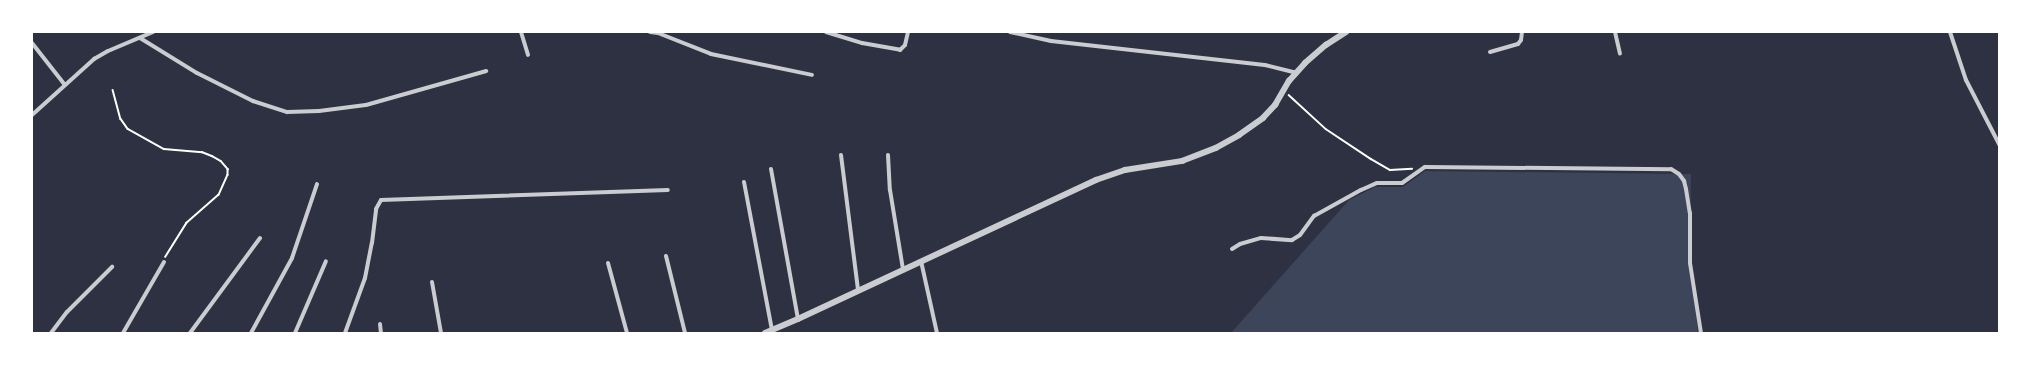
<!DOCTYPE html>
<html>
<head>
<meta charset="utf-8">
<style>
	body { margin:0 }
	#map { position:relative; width:2031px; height:365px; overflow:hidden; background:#2d3142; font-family:"Source Serif 4",serif }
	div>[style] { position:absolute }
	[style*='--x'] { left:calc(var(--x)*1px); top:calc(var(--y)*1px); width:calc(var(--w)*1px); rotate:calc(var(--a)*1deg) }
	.green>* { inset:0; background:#3c4559 }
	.path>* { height:1.5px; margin:-0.75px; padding:0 0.75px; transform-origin:0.75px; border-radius:0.75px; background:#fff }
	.minor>* { height:4px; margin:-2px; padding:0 2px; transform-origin:2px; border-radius:2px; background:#caccd0 }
	.tertiary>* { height:5.5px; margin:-2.75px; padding:0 2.75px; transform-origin:2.75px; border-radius:2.75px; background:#caccd0 }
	span { translate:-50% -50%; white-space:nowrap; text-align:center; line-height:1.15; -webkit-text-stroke:4px #fff; paint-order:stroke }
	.frame { position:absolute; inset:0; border:33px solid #fff; pointer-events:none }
</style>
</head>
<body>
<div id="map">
	<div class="green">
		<div style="clip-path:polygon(1425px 171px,1691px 174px,1690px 263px,1698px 333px,1231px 333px,1349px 200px,1375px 187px,1403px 187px)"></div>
	</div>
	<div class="path">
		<div style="--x:113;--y:90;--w:30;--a:75"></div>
		<div style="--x:121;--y:119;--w:12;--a:55"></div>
		<div style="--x:128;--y:129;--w:41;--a:29.1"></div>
		<div style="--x:164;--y:149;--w:38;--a:5"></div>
		<div style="--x:202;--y:152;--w:11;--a:22"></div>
		<div style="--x:212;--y:156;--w:10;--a:29"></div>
		<div style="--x:221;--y:161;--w:11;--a:49"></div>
		<div style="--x:228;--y:169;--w:6;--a:90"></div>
		<div style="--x:228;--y:175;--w:22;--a:114"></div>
		<div style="--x:219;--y:195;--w:43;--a:138.8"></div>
		<div style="--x:187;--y:223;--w:40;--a:122"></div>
		<div style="--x:1289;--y:95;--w:50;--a:42.6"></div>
		<div style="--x:1326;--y:129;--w:54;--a:33.7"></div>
		<div style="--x:1371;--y:159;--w:22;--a:30"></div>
		<div style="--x:1390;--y:170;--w:22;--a:-3"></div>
	</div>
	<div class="minor">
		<div style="--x:521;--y:32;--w:24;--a:73"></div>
		<div style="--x:650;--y:32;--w:8;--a:7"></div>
		<div style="--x:658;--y:33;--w:57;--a:21.6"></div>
		<div style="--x:711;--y:54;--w:103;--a:11.7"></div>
		<div style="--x:826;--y:32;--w:38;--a:17"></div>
		<div style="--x:862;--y:43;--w:39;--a:10"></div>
		<div style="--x:900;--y:50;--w:7;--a:-45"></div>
		<div style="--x:905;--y:45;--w:13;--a:-77"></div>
		<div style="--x:1010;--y:32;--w:42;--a:12.4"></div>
		<div style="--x:1051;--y:41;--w:215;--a:6.4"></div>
		<div style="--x:1265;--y:65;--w:32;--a:14"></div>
		<div style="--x:1615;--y:32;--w:22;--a:77"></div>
		<div style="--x:1950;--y:32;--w:51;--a:71.6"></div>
		<div style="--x:1966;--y:80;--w:72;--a:62.7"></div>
		<div style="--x:140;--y:38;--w:67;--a:31.6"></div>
		<div style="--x:197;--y:73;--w:63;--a:26.6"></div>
		<div style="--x:253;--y:101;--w:36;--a:18"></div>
		<div style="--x:287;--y:112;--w:32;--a:-2"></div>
		<div style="--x:319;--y:111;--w:47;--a:-7.3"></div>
		<div style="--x:366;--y:105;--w:125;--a:-15.8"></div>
		<div style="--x:32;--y:43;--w:53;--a:51.8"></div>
		<div style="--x:1490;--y:52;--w:29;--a:-16"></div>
		<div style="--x:1518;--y:44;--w:5;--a:-53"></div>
		<div style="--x:1521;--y:40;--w:8;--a:-83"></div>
		<div style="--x:32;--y:115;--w:84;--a:-42.1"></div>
		<div style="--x:94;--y:59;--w:16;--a:-30"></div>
		<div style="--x:108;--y:51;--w:49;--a:-22.9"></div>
		<div style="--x:841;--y:155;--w:136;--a:82.8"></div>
		<div style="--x:888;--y:155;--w:35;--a:87"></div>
		<div style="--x:890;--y:190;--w:80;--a:80.7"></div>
		<div style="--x:771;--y:169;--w:152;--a:79.8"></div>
		<div style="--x:744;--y:182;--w:151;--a:79.3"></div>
		<div style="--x:1232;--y:249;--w:9;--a:-32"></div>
		<div style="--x:1240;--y:244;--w:22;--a:-16"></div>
		<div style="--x:1261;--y:238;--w:31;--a:4"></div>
		<div style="--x:1292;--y:240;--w:9;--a:-32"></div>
		<div style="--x:1300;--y:235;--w:24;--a:-54"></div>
		<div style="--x:1314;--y:216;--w:54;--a:-29"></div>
		<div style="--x:1361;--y:190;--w:17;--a:-24"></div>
		<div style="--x:1377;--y:183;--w:25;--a:0"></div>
		<div style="--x:1402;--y:183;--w:28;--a:-35"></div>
		<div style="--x:1425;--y:167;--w:246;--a:0.5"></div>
		<div style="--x:1671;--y:169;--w:9;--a:32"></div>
		<div style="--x:1679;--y:174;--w:9;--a:54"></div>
		<div style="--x:1684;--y:181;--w:8;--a:76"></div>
		<div style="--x:1686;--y:189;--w:24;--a:81"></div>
		<div style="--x:1690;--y:213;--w:50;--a:90"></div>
		<div style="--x:1690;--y:263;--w:71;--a:81.1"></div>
		<div style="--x:666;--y:256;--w:79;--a:76.1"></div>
		<div style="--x:921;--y:261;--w:74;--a:77.5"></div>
		<div style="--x:608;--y:263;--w:73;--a:74.8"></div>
		<div style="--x:432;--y:282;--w:52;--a:80"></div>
		<div style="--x:380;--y:324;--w:9;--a:84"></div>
		<div style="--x:51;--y:333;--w:26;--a:-53"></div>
		<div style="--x:67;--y:312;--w:64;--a:-45"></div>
		<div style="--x:123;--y:333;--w:82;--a:-60"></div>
		<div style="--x:190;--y:333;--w:118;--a:-53.6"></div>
		<div style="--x:251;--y:333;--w:85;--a:-61.3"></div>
		<div style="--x:292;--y:258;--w:78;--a:-71.3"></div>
		<div style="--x:295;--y:333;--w:78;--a:-66.7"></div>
		<div style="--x:345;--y:333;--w:59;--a:-70"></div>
		<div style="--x:365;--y:278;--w:36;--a:-79"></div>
		<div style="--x:372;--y:243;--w:34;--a:-83"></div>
		<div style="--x:376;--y:209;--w:10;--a:-61"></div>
		<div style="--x:381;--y:200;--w:287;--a:-2"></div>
	</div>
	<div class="tertiary">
		<div style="--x:765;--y:333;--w:36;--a:-23"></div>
		<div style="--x:798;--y:319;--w:329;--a:-25"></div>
		<div style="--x:1096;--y:180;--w:31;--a:-19"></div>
		<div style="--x:1125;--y:170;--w:58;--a:-9"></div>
		<div style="--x:1182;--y:161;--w:36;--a:-21"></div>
		<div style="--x:1216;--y:148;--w:26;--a:-29"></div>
		<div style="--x:1239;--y:135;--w:29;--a:-35"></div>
		<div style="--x:1263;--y:118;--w:18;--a:-47"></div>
		<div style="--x:1275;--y:105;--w:28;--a:-60"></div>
		<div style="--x:1289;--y:81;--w:24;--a:-48"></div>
		<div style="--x:1305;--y:63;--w:28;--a:-41"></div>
		<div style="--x:1326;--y:45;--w:24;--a:-33"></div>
	</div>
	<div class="frame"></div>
</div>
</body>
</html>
